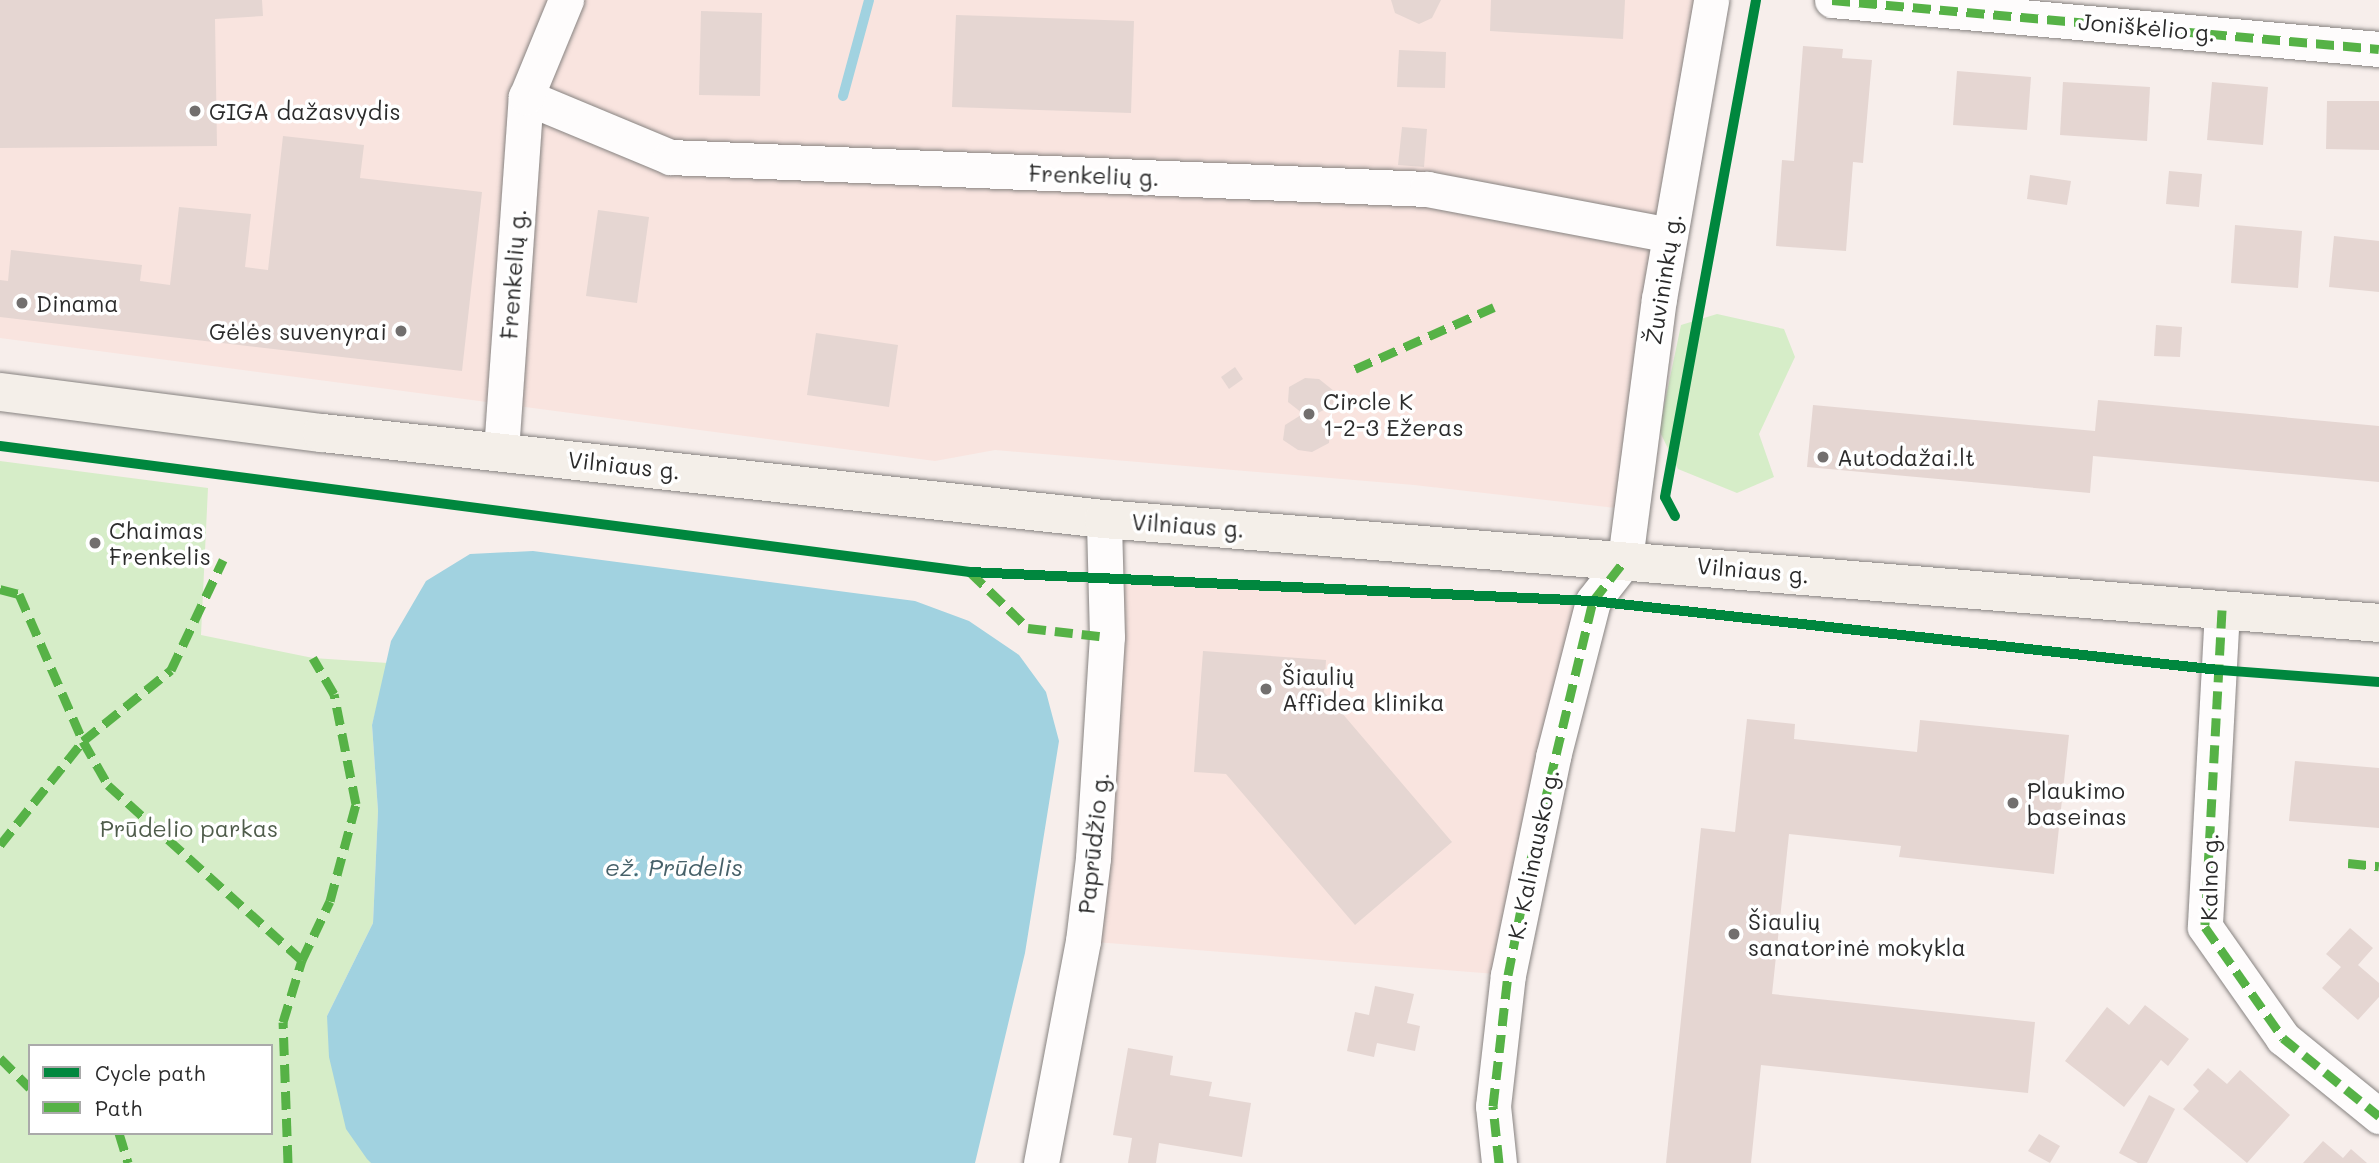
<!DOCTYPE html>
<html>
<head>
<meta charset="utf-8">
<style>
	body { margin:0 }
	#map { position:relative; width:2379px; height:1163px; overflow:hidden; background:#f7eeeb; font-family:Mali,sans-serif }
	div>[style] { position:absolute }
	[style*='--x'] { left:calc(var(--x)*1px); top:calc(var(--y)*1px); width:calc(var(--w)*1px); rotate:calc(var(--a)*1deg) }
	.built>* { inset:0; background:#f9e4df }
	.green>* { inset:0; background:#d6edc8 }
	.water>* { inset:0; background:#a1d2e0 }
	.stream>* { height:10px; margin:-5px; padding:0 5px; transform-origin:5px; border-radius:5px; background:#a1d2e0 }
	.building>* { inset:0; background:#e5d6d2 }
	.roads { filter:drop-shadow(0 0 2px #878381) drop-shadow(0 0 2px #878381) }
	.minor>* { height:35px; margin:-17.5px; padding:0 17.5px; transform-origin:17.5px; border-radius:17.5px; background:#fefcfc }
	.highway>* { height:38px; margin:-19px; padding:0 19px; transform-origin:19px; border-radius:19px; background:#f4efe9 }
	.quiet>* { height:9px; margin-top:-4.5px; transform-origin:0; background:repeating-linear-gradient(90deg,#56b246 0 18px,transparent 0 27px) }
	.cycleway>* { height:10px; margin:-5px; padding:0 5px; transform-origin:5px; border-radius:5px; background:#00873e }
	.dots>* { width:19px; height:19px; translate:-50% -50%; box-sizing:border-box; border:4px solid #fff; border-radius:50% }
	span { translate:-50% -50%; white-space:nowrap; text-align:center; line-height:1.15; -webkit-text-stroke:7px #fff; paint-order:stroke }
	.street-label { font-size:23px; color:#2b2b2b }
	.poi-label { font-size:23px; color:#2b2b2b }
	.left { translate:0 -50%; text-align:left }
	.right { translate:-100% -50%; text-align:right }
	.park-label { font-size:23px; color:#4f5c4b }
	.water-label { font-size:24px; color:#476169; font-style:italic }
	.legend { position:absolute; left:28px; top:1044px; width:245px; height:91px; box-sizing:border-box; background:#fff; border:2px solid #aaa; margin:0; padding:9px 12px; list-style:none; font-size:21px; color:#2b2b2b }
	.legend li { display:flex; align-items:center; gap:14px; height:35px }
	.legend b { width:35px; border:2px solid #aaa }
</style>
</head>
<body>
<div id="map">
	<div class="built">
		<div style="clip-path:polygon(0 0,1711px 0,1633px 510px,1414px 485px,995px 450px,935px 461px,0 338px)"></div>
		<div style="clip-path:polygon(1107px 578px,1593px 601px,1508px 975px,1083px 941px)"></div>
	</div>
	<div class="green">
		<div style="clip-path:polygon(1717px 314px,1784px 329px,1795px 357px,1759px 434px,1774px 477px,1737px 493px,1678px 469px,1659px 430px,1681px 325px)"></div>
		<div style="clip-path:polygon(evenodd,0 461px,208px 488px,201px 635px,313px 658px,388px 663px,372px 725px,378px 811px,373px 923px,327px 1016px,371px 1163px,0 1163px,0 461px,30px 1046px,271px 1046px,271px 1133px,30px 1133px,30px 1046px)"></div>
	</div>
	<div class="water">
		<div style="clip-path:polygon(533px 551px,915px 601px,969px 621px,1019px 655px,1046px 692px,1059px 741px,1025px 953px,975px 1163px,371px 1163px,367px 1159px,346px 1129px,329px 1057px,327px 1016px,373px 923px,378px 811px,372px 725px,391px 641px,426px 581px,470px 554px)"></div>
	</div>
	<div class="stream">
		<div style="--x:843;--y:96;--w:99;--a:-74.8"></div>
	</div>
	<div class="building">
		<div style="clip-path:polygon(0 0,262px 0,263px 16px,215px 19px,217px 146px,0 148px)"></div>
		<div style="clip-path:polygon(1391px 0,1441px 0,1432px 18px,1419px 24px,1395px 13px)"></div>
		<div style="clip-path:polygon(1491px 0,1625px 0,1623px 39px,1490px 31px)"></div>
		<div style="clip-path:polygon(701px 11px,762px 13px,760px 96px,699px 95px)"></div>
		<div style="clip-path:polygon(956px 15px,1134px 21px,1131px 113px,952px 107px)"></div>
		<div style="clip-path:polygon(1803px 46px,1843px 49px,1842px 58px,1872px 60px,1863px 163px,1853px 162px,1846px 251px,1776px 246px,1782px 160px,1794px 161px)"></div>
		<div style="clip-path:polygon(1399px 50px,1446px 52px,1445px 88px,1397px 87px)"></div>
		<div style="clip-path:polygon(1957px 71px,2031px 77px,2027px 130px,1953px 125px)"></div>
		<div style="clip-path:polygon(2063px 82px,2150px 87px,2147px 141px,2060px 135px)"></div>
		<div style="clip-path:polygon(2212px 82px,2268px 87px,2263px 145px,2207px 140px)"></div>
		<div style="clip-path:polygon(2327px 101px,2379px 101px,2379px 150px,2326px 149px)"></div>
		<div style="clip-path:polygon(1402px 127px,1427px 129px,1424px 167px,1398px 165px)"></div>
		<div style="clip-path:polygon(283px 136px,364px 145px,360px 178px,482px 192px,462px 371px,0 317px,0 280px,8px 281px,11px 250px,142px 265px,140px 281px,170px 285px,179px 207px,251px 214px,245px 267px,268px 270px)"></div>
		<div style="clip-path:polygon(2169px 171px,2202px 174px,2199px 207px,2166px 204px)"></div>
		<div style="clip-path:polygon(2030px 175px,2071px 181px,2067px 205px,2027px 199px)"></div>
		<div style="clip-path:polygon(598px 210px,649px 217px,637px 303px,586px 296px)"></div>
		<div style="clip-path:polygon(2235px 225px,2302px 231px,2298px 288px,2231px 283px)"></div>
		<div style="clip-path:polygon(2334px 236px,2379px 241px,2379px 292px,2329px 287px)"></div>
		<div style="clip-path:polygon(2156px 325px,2182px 327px,2180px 357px,2154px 356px)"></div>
		<div style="clip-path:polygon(816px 333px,898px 345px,889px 407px,807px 395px)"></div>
		<div style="clip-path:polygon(1235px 367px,1243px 379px,1229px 389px,1221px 377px)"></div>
		<div style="clip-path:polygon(1305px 378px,1319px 379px,1334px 391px,1333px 405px,1316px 414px,1302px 413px,1288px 402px,1289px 387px)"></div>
		<div style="clip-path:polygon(2098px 400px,2379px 426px,2379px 482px,2093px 456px,2090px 493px,1807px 467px,1813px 405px,2095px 431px)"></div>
		<div style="clip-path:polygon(1301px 415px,1315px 417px,1330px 428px,1329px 443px,1312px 452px,1298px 450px,1283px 440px,1285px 425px)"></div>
		<div style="clip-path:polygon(1203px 651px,1326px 660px,1324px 692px,1452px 842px,1355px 925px,1226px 774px,1194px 772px)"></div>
		<div style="clip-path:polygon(1747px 719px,1795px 724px,1794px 739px,1917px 752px,1920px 720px,2069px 735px,2054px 874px,1899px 857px,1901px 846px,1789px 834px,1772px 994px,2035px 1022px,2028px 1093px,1761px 1065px,1751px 1163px,1666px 1163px,1701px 828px,1735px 832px)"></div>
		<div style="clip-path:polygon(2295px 761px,2379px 768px,2379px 828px,2289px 821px)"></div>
		<div style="clip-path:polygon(2350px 928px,2373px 948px,2358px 965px,2379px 983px,2379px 997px,2358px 1020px,2322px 988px,2341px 967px,2326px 954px)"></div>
		<div style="clip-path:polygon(1375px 986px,1414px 994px,1407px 1023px,1420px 1026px,1415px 1051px,1377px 1043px,1374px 1057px,1347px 1051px,1355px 1012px,1369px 1015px)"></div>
		<div style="clip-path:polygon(2145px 1005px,2189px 1039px,2168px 1066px,2161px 1060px,2124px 1107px,2065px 1061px,2107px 1007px,2129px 1025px)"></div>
		<div style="clip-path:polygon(1128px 1048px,1173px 1056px,1170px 1075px,1212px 1082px,1209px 1096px,1251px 1103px,1242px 1157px,1159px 1143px,1156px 1163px,1128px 1163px,1132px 1138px,1113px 1135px)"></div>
		<div style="clip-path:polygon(2208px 1068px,2227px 1084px,2240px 1070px,2290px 1115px,2247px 1163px,2183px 1109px,2199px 1091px,2193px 1085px)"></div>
		<div style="clip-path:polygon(2149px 1095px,2175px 1109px,2147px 1163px,2138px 1163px,2119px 1153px)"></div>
		<div style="clip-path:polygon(2039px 1134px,2060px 1146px,2050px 1163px,2028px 1151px)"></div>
		<div style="clip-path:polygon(2323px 1141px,2343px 1158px,2351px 1149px,2367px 1163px,2303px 1163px)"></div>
	</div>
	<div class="roads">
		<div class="minor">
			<div style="--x:1832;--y:0;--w:549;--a:5.12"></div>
			<div style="--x:526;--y:97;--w:156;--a:22.6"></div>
			<div style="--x:670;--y:157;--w:758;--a:2.42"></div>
			<div style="--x:1427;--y:189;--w:247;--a:10.7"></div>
			<div style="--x:501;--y:451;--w:355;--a:-86"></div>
			<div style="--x:526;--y:97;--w:105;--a:-67.6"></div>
			<div style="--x:2222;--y:610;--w:317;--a:93.1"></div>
			<div style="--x:2205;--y:927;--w:136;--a:54.9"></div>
			<div style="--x:2283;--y:1038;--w:124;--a:39.1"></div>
			<div style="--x:1041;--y:1163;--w:226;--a:-79.3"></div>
			<div style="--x:1083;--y:941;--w:84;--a:-83.1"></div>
			<div style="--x:1093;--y:858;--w:221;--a:-86.4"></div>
			<div style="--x:1107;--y:637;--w:118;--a:-91.5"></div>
			<div style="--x:1499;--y:1163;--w:57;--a:-96"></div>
			<div style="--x:1493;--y:1106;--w:132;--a:-83.5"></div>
			<div style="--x:1508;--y:975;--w:223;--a:-78.3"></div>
			<div style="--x:1553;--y:757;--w:161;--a:-75.6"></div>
			<div style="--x:1593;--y:601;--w:52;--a:-52"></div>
			<div style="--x:1625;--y:560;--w:263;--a:-82.6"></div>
			<div style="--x:1659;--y:299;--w:303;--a:-80.1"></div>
		</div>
		<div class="highway">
			<div style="--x:0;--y:392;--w:325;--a:7.3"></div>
			<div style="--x:322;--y:433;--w:787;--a:6.28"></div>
			<div style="--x:1104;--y:519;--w:1279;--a:4.66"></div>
		</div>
	</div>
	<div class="quiet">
		<div style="--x:1832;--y:0;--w:549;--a:5.12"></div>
		<div style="--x:1355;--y:369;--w:152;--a:-24"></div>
		<div style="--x:970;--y:572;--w:81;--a:44"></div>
		<div style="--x:1028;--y:628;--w:80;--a:6.5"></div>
		<div style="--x:0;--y:589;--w:20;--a:15"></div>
		<div style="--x:19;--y:594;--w:160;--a:66.5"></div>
		<div style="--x:83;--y:741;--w:51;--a:60.4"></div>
		<div style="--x:108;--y:785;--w:261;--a:42.1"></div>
		<div style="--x:2222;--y:610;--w:317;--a:93.1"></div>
		<div style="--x:2205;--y:927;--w:136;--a:54.9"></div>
		<div style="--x:2283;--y:1038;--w:124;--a:39.1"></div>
		<div style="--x:0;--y:845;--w:133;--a:-51.4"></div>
		<div style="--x:83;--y:741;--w:113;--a:-38.9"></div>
		<div style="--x:171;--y:670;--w:122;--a:-64.7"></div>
		<div style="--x:2348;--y:863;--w:31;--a:6"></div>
		<div style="--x:0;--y:1058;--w:42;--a:45"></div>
		<div style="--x:119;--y:1133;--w:31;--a:73"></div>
		<div style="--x:288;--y:1163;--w:141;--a:-92"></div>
		<div style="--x:283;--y:1022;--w:65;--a:-73"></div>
		<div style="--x:302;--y:960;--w:65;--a:-64.6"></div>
		<div style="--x:330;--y:901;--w:100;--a:-75"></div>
		<div style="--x:356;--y:804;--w:112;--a:-101.3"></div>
		<div style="--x:334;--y:694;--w:42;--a:-120.3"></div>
		<div style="--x:1499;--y:1163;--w:57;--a:-96"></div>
		<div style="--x:1493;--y:1106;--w:132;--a:-83.5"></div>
		<div style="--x:1508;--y:975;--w:118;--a:-78.8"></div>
		<div style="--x:1531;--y:859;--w:265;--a:-76.5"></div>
		<div style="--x:1593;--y:601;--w:52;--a:-52"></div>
	</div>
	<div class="cycleway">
		<div style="--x:0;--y:446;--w:978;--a:7.4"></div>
		<div style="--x:970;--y:572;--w:624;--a:2.67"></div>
		<div style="--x:1593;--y:601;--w:630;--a:6.29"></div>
		<div style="--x:2219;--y:670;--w:160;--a:4.3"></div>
		<div style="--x:1675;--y:516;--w:21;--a:-118"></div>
		<div style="--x:1665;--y:497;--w:505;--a:-79.62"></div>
	</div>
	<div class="dots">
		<div style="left:195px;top:111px;background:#726f6e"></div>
		<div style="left:22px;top:303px;background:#726f6e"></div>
		<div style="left:401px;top:331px;background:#726f6e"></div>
		<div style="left:1309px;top:414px;background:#726f6e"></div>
		<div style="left:1823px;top:457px;background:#726f6e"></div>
		<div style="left:95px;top:543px;background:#726f6e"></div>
		<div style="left:1266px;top:689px;background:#726f6e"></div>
		<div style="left:2013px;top:803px;background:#726f6e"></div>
		<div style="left:1734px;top:934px;background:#726f6e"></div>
	</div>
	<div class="street-label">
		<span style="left:2147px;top:27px;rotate:5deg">Joniškėlio g.</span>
		<span style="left:1094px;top:175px;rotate:2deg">Frenkelių g.</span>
		<span style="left:513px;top:274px;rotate:-86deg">Frenkelių g.</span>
		<span style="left:1663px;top:279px;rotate:-81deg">Žuvininkų g.</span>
		<span style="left:624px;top:465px;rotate:6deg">Vilniaus g.</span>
		<span style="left:1188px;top:525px;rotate:4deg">Vilniaus g.</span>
		<span style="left:1753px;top:570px;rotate:5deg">Vilniaus g.</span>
		<span style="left:1093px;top:843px;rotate:-84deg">Paprūdžio g.</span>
		<span style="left:1533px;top:854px;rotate:-78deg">K. Kalinausko g.</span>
		<span style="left:2209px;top:877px;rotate:-89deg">Kalno g.</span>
	</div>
	<div class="poi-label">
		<span class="left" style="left:209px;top:111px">GIGA dažasvydis</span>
		<span class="left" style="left:36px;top:303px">Dinama</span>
		<span class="right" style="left:387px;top:331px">Gėlės suvenyrai</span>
		<span class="left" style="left:1323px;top:414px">Circle K<br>1-2-3 Ežeras</span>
		<span class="left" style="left:1837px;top:457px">Autodažai.lt</span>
		<span class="left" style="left:109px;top:543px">Chaimas<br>Frenkelis</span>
		<span class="left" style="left:1282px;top:689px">Šiaulių<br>Affidea klinika</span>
		<span class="left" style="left:2027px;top:803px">Plaukimo<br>baseinas</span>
		<span class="left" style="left:1748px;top:934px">Šiaulių<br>sanatorinė mokykla</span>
	</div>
	<div class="park-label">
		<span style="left:189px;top:828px">Prūdelio parkas</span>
	</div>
	<div class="water-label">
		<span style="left:674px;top:867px">ež. Prūdelis</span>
	</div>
	<ul class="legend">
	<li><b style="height:9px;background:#00873e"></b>Cycle path</li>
	<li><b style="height:9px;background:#56b246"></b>Path</li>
	</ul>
</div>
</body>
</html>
